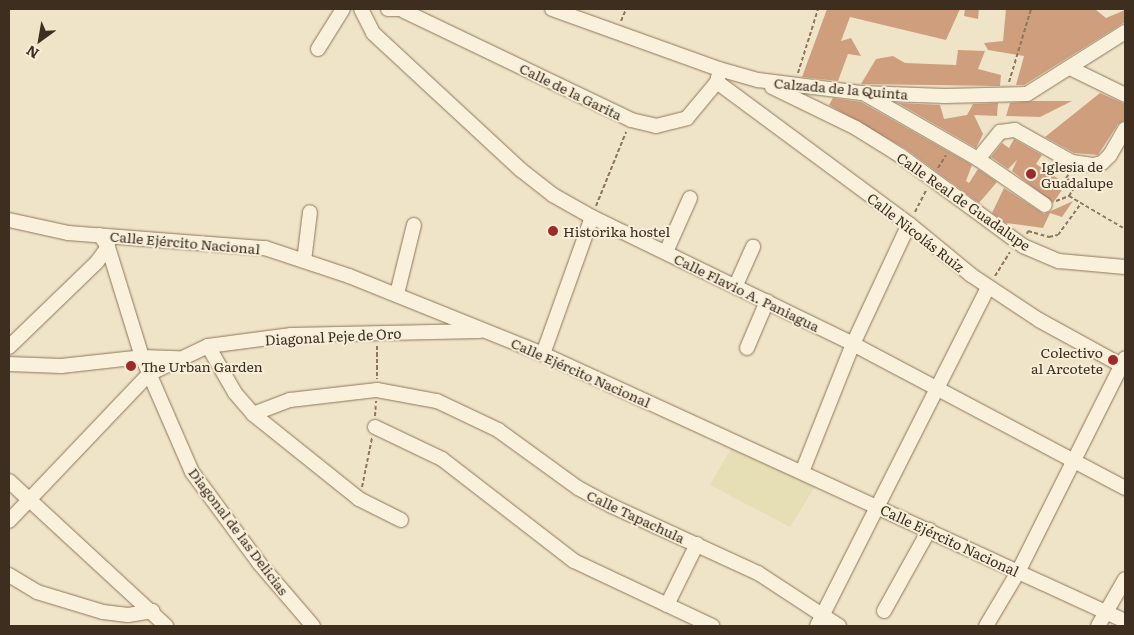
<!DOCTYPE html>
<html>
<head>
<meta charset="utf-8">
<style>
	body { margin:0 }
	#map { position:relative; width:1134px; height:635px; overflow:hidden; background:#f0e4c8; font-family:Literata,serif }
	div>[style] { position:absolute }
	[style*='--x'] { left:calc(var(--x)*1px); top:calc(var(--y)*1px); width:calc(var(--w)*1px); rotate:calc(var(--a)*1deg) }
	.farmland>* { inset:0; background:#e6deb5 }
	.building>* { inset:0; background:#cf9f7d }
	.path>* { height:2px; margin-top:-1px; transform-origin:0; background:repeating-linear-gradient(90deg,#8d765c 0 4px,transparent 0 6.5px) }
	.roads { filter:drop-shadow(0 0 1px #8d765c) drop-shadow(0 0 1px #8d765c) }
	.minor>* { height:14px; margin:-7px; padding:0 7px; transform-origin:7px; border-radius:7px; background:#faf1dc }
	.dots>* { width:14px; height:14px; translate:-50% -50%; box-sizing:border-box; border:2px solid #f7eed8; border-radius:50% }
	span { translate:-50% -50%; white-space:nowrap; text-align:center; line-height:1.15; -webkit-text-stroke:4px #f7eed8; paint-order:stroke }
	.street-label { font-size:14px; color:#3d2e20 }
	.poi-label { font-size:14px; color:#3d2e20 }
	.left { translate:0 -50%; text-align:left }
	.right { translate:-100% -50%; text-align:right }
	.frame { position:absolute; inset:0; border:10px solid #3d2e20; pointer-events:none }
	.north { position:absolute; left:15px; top:15px; width:50px; height:50px; -webkit-text-stroke:4px #f7eed8; paint-order:stroke; rotate:212deg; font-size:14px; font-weight:700; line-height:20px; text-align:center; color:#3d2e20 }
	.north::after { content:''; display:block; margin:auto; width:18px; height:22px; background:#3d2e20; clip-path:polygon(50% 0,100% 100%,50% 72%,0 100%) }
</style>
</head>
<body>
<div id="map">
	<div class="farmland">
		<div style="clip-path:polygon(732px 447px,816px 485px,790px 527px,710px 485px)"></div>
	</div>
	<div class="building">
		<div style="clip-path:polygon(827px 9px,960px 9px,946px 40px,850px 17px,841px 41px,851px 38px,861px 56px,848px 54px,838px 81px,802px 77px)"></div>
		<div style="clip-path:polygon(965px 9px,979px 9px,978px 19px,964px 16px)"></div>
		<div style="clip-path:polygon(1006px 9px,1096px 10px,1106px 18px,1125px 10px,1125px 22px,1024px 85px,1016px 85px,1024px 56px,988px 50px,984px 43px,1003px 41px)"></div>
		<div style="clip-path:polygon(958px 50px,985px 51px,978px 69px,1001px 75px,1000px 86px,861px 84px,876px 59px,893px 56px,905px 63px,956px 65px)"></div>
		<div style="clip-path:polygon(1100px 93px,1125px 104px,1125px 120px,1118px 124px,1098px 155px,1074px 153px,1045px 137px)"></div>
		<div style="clip-path:polygon(833px 98px,861px 102px,972px 165px,966px 181px,969px 183px,978px 169px,997px 182px,979px 203px,906px 149px,829px 105px)"></div>
		<div style="clip-path:polygon(1033px 101px,1072px 101px,1040px 117px,1006px 116px,1010px 103px)"></div>
		<div style="clip-path:polygon(898px 103px,940px 105px,944px 119px,967px 115px,973px 104px,998px 103px,997px 116px,974px 115px,983px 134px,976px 148px)"></div>
		<div style="clip-path:polygon(1014px 139px,1042px 155px,1036px 164px,1066px 184px,1053px 203px,1012px 171px,1017px 160px,1008px 169px,991px 157px,1002px 143px,1009px 148px)"></div>
		<div style="clip-path:polygon(1004px 188px,1044px 214px,1073px 201px,1062px 217px,1050px 213px,1043px 228px,1006px 223px,992px 213px)"></div>
	</div>
	<div class="path">
		<div style="--x:621;--y:21;--w:13;--a:-67"></div>
		<div style="--x:798;--y:73;--w:67;--a:-72.6"></div>
		<div style="--x:1009;--y:82;--w:76;--a:-73.2"></div>
		<div style="--x:938;--y:168;--w:15;--a:-58"></div>
		<div style="--x:1069;--y:196;--w:65;--a:30.5"></div>
		<div style="--x:1056;--y:201;--w:14;--a:-21"></div>
		<div style="--x:1069;--y:196;--w:13;--a:-58"></div>
		<div style="--x:1076;--y:185;--w:12;--a:-145"></div>
		<div style="--x:1066;--y:178;--w:5;--a:-53"></div>
		<div style="--x:596;--y:206;--w:80;--a:-67.9"></div>
		<div style="--x:915;--y:212;--w:25;--a:-63"></div>
		<div style="--x:1027;--y:234;--w:3;--a:-72"></div>
		<div style="--x:1028;--y:231;--w:22;--a:16"></div>
		<div style="--x:1049;--y:237;--w:9;--a:-13"></div>
		<div style="--x:1058;--y:235;--w:37;--a:-54"></div>
		<div style="--x:995;--y:276;--w:28;--a:-58"></div>
		<div style="--x:377;--y:346;--w:33;--a:90"></div>
		<div style="--x:375;--y:416;--w:15;--a:-86"></div>
		<div style="--x:362;--y:487;--w:50;--a:-78.5"></div>
	</div>
	<div class="roads">
		<div class="minor">
			<div style="--x:361;--y:9;--w:27;--a:63"></div>
			<div style="--x:373;--y:33;--w:202;--a:42.8"></div>
			<div style="--x:521;--y:170;--w:41;--a:38"></div>
			<div style="--x:553;--y:195;--w:45;--a:29.4"></div>
			<div style="--x:592;--y:217;--w:290;--a:25.9"></div>
			<div style="--x:853;--y:344;--w:308;--a:27.9"></div>
			<div style="--x:388;--y:9;--w:19;--a:0"></div>
			<div style="--x:552;--y:9;--w:177;--a:19.8"></div>
			<div style="--x:719;--y:69;--w:41;--a:15.8"></div>
			<div style="--x:758;--y:80;--w:104;--a:7.2"></div>
			<div style="--x:861;--y:93;--w:84;--a:2"></div>
			<div style="--x:945;--y:96;--w:82;--a:-1.4"></div>
			<div style="--x:1027;--y:94;--w:116;--a:-32.3"></div>
			<div style="--x:404;--y:11;--w:252;--a:25.6"></div>
			<div style="--x:631;--y:120;--w:26;--a:13"></div>
			<div style="--x:656;--y:126;--w:32;--a:-14"></div>
			<div style="--x:687;--y:118;--w:47;--a:-50.2"></div>
			<div style="--x:717;--y:82;--w:9;--a:-77"></div>
			<div style="--x:318;--y:49;--w:47;--a:-58"></div>
			<div style="--x:1070;--y:68;--w:61;--a:26.1"></div>
			<div style="--x:717;--y:82;--w:239;--a:36.5"></div>
			<div style="--x:909;--y:224;--w:80;--a:39.4"></div>
			<div style="--x:971;--y:275;--w:82;--a:33.5"></div>
			<div style="--x:1039;--y:320;--w:98;--a:28.7"></div>
			<div style="--x:772;--y:87;--w:93;--a:26"></div>
			<div style="--x:856;--y:128;--w:53;--a:31.9"></div>
			<div style="--x:901;--y:156;--w:152;--a:36.4"></div>
			<div style="--x:1023;--y:246;--w:39;--a:23"></div>
			<div style="--x:1059;--y:261;--w:66;--a:5.2"></div>
			<div style="--x:863;--y:93;--w:133;--a:29.9"></div>
			<div style="--x:978;--y:159;--w:81;--a:34.5"></div>
			<div style="--x:978;--y:159;--w:35;--a:-51"></div>
			<div style="--x:1000;--y:132;--w:15;--a:-8"></div>
			<div style="--x:1015;--y:130;--w:65;--a:29.3"></div>
			<div style="--x:1072;--y:162;--w:21;--a:8"></div>
			<div style="--x:1093;--y:165;--w:9;--a:-13"></div>
			<div style="--x:1102;--y:163;--w:11;--a:-45"></div>
			<div style="--x:1110;--y:155;--w:30;--a:-60"></div>
			<div style="--x:9;--y:220;--w:60;--a:12.4"></div>
			<div style="--x:68;--y:233;--w:198;--a:4.4"></div>
			<div style="--x:265;--y:248;--w:89;--a:18.4"></div>
			<div style="--x:349;--y:276;--w:209;--a:21.9"></div>
			<div style="--x:543;--y:354;--w:640;--a:24.64"></div>
			<div style="--x:100;--y:235;--w:14;--a:56"></div>
			<div style="--x:108;--y:247;--w:115;--a:72.8"></div>
			<div style="--x:142;--y:357;--w:125;--a:66.5"></div>
			<div style="--x:192;--y:472;--w:113;--a:53.6"></div>
			<div style="--x:259;--y:563;--w:83;--a:49.4"></div>
			<div style="--x:666;--y:252;--w:59;--a:-66"></div>
			<div style="--x:304;--y:261;--w:49;--a:-83"></div>
			<div style="--x:736;--y:285;--w:42;--a:-65.9"></div>
			<div style="--x:397;--y:294;--w:71;--a:-76.2"></div>
			<div style="--x:208;--y:346;--w:54;--a:60.1"></div>
			<div style="--x:235;--y:393;--w:28;--a:49"></div>
			<div style="--x:253;--y:414;--w:136;--a:38.7"></div>
			<div style="--x:359;--y:499;--w:47;--a:26.6"></div>
			<div style="--x:9;--y:347;--w:122;--a:-44"></div>
			<div style="--x:97;--y:262;--w:19;--a:-54"></div>
			<div style="--x:747;--y:348;--w:51;--a:-66.9"></div>
			<div style="--x:543;--y:354;--w:145;--a:-70.3"></div>
			<div style="--x:9;--y:364;--w:52;--a:2.2"></div>
			<div style="--x:61;--y:366;--w:81;--a:-6.3"></div>
			<div style="--x:142;--y:357;--w:36;--a:2"></div>
			<div style="--x:253;--y:414;--w:40;--a:-21"></div>
			<div style="--x:290;--y:400;--w:88;--a:-6.6"></div>
			<div style="--x:377;--y:390;--w:61;--a:10.4"></div>
			<div style="--x:437;--y:401;--w:68;--a:25.4"></div>
			<div style="--x:498;--y:430;--w:99;--a:35.9"></div>
			<div style="--x:578;--y:488;--w:38;--a:28"></div>
			<div style="--x:612;--y:506;--w:161;--a:24.7"></div>
			<div style="--x:758;--y:573;--w:97;--a:33.2"></div>
			<div style="--x:375;--y:427;--w:74;--a:25.5"></div>
			<div style="--x:442;--y:459;--w:167;--a:37.7"></div>
			<div style="--x:574;--y:561;--w:153;--a:25.2"></div>
			<div style="--x:802;--y:472;--w:138;--a:-68.3"></div>
			<div style="--x:853;--y:344;--w:132;--a:-65"></div>
			<div style="--x:9;--y:481;--w:214;--a:42.7"></div>
			<div style="--x:9;--y:521;--w:203;--a:-46.4"></div>
			<div style="--x:149;--y:374;--w:65;--a:-25.4"></div>
			<div style="--x:208;--y:346;--w:84;--a:-7.5"></div>
			<div style="--x:291;--y:335;--w:189;--a:-1.2"></div>
			<div style="--x:9;--y:575;--w:33;--a:31"></div>
			<div style="--x:37;--y:592;--w:69;--a:16.9"></div>
			<div style="--x:103;--y:612;--w:25;--a:7"></div>
			<div style="--x:128;--y:615;--w:25;--a:-9"></div>
			<div style="--x:667;--y:605;--w:68;--a:-63.8"></div>
			<div style="--x:884;--y:611;--w:93;--a:-60.9"></div>
			<div style="--x:817;--y:626;--w:380;--a:-63.2"></div>
			<div style="--x:986;--y:626;--w:63;--a:-59.3"></div>
			<div style="--x:1018;--y:572;--w:239;--a:-63.4"></div>
			<div style="--x:1098;--y:626;--w:54;--a:-60.1"></div>
		</div>
	</div>
	<div class="dots">
		<div style="left:1031px;top:174px;background:#9e2a2b"></div>
		<div style="left:553px;top:231px;background:#9e2a2b"></div>
		<div style="left:1113px;top:360px;background:#9e2a2b"></div>
		<div style="left:131px;top:366px;background:#9e2a2b"></div>
	</div>
	<div class="street-label">
		<span style="left:841px;top:88px;rotate:5deg">Calzada de la Quinta</span>
		<span style="left:571px;top:91px;rotate:26deg">Calle de la Garita</span>
		<span style="left:964px;top:201px;rotate:35deg">Calle Real de Guadalupe</span>
		<span style="left:916px;top:232px;rotate:38deg">Calle Nicolás Ruiz</span>
		<span style="left:185px;top:242px;rotate:5deg">Calle Ejército Nacional</span>
		<span style="left:747px;top:292px;rotate:26deg">Calle Flavio A. Paniagua</span>
		<span style="left:333px;top:336px;rotate:-3deg">Diagonal Peje de Oro</span>
		<span style="left:581px;top:372px;rotate:24deg">Calle Ejército Nacional</span>
		<span style="left:636px;top:516px;rotate:25deg">Calle Tapachula</span>
		<span style="left:239px;top:531px;rotate:53deg">Diagonal de las Delicias</span>
		<span style="left:950px;top:540px;rotate:25deg">Calle Ejército Nacional</span>
	</div>
	<div class="poi-label">
		<span class="left" style="left:1041px;top:174px">Iglesia de<br>Guadalupe</span>
		<span class="left" style="left:563px;top:231px">Historika hostel</span>
		<span class="right" style="left:1103px;top:360px">Colectivo<br>al Arcotete</span>
		<span class="left" style="left:141px;top:366px">The Urban Garden</span>
	</div>
	<div class="frame"></div>
	<div class="north">N</div>
</div>
</body>
</html>
